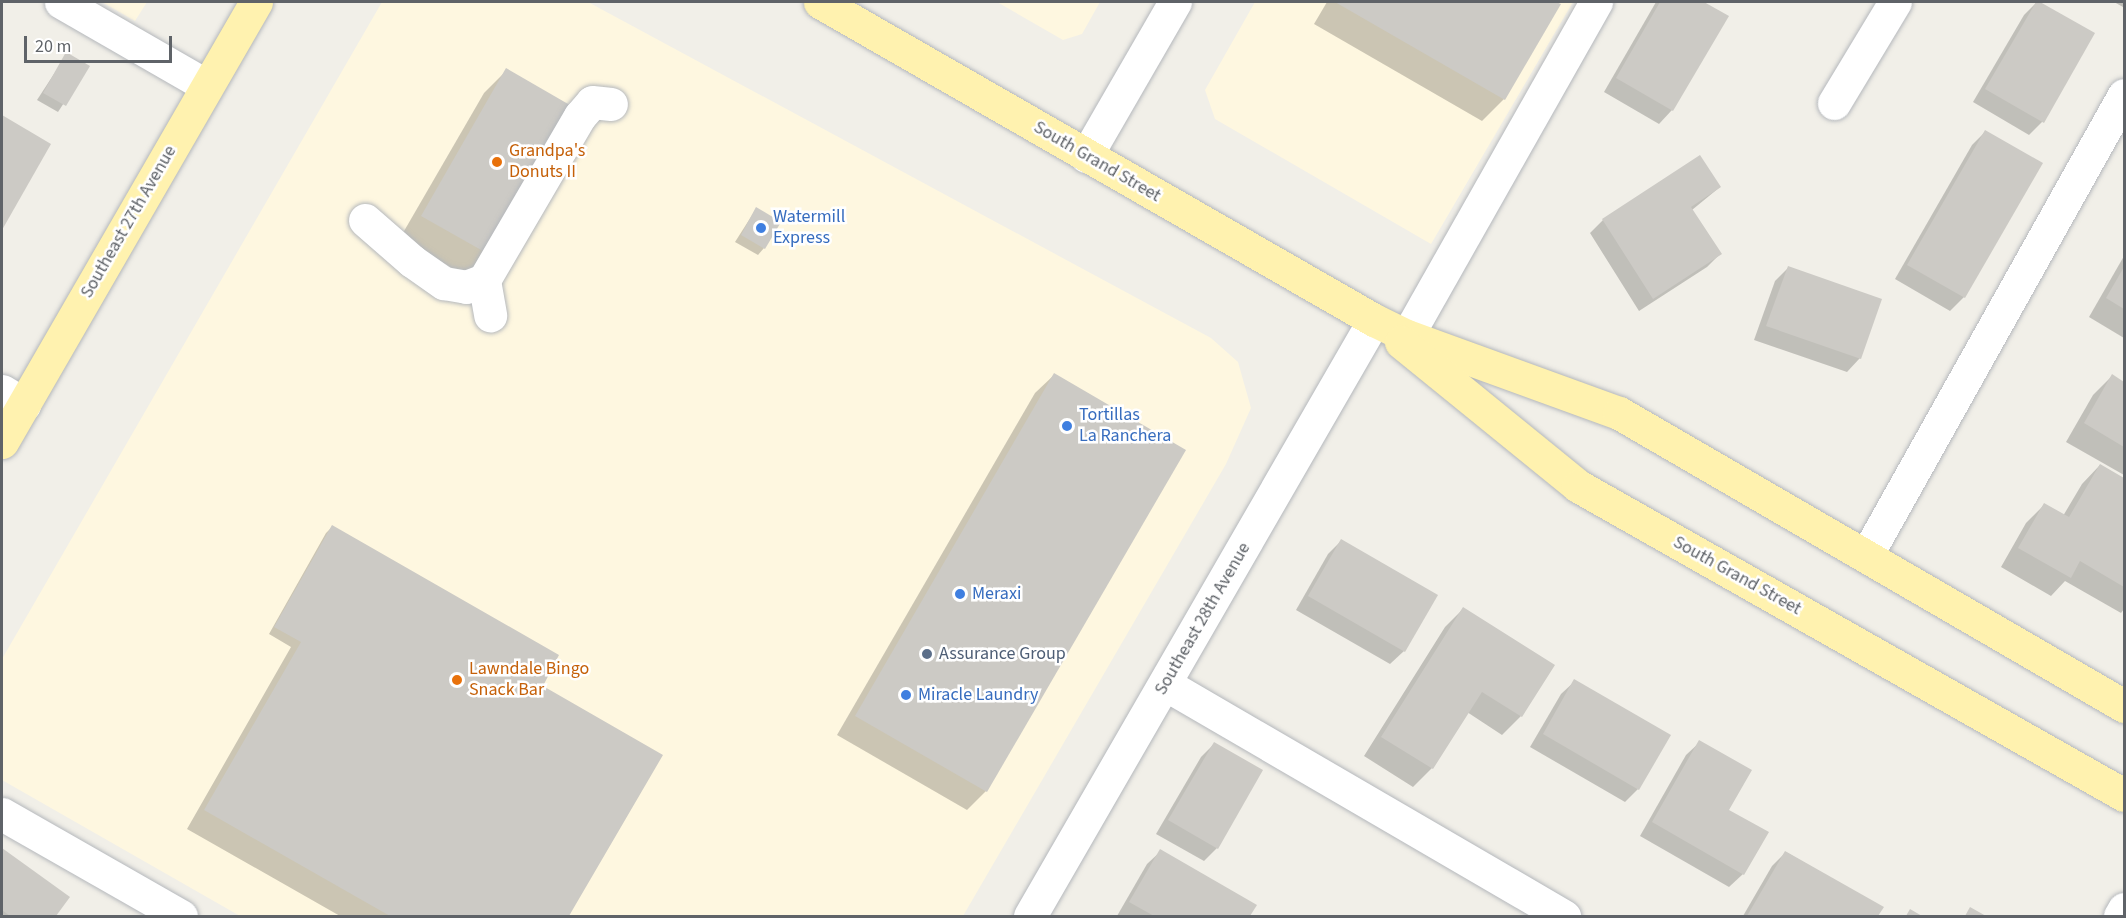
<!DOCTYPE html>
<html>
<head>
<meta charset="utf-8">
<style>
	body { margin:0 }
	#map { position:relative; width:2126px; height:918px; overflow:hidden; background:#f1efe8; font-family:"Source Sans 3",sans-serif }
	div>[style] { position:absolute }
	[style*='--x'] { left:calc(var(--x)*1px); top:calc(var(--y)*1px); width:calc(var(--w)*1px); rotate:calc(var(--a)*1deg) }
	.commercial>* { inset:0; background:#fef7e0 }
	.shadow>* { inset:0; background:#0003 }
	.building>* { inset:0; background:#cccac5 }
	.roads { filter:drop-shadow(0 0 2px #b5b8bc) drop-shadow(0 0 2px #b5b8bc) }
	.minor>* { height:33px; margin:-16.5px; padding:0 16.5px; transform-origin:16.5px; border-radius:16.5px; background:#fff }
	.major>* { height:33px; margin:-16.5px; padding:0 16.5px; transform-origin:16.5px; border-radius:16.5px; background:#fff2af }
	.dots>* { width:16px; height:16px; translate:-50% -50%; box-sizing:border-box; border:3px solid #fff; border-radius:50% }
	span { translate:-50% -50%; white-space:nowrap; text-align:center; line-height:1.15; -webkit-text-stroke:5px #fff; paint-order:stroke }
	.food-label { font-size:18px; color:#c56008 }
	.left { translate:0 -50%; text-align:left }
	.street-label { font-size:18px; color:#5f6368 }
	.shop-label { font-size:18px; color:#366cbe }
	.service-label { font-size:18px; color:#4e5e75 }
	.frame { position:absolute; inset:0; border:3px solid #5f6368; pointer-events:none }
	.scale { position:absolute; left:24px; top:36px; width:148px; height:27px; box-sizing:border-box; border:3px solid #5f6368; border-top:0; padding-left:8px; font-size:18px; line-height:21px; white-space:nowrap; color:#5f6368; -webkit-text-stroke:4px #fff; paint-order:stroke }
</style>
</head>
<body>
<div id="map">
	<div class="commercial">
		<div style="clip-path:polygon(102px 2px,147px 2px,135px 21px)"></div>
		<div style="clip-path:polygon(382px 2px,588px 2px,1211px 338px,1238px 362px,1251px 408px,1226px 464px,963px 916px,240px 916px,2px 780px,2px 659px)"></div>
		<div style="clip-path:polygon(997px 2px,1100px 2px,1082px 34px,1063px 40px)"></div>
		<div style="clip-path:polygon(1255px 2px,1573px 2px,1431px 244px,1215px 119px,1205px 90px)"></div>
	</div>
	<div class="shadow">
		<div style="clip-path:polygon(1327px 2px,1553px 2px,1559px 5px,1504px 99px,1482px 121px,1314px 24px)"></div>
		<div style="clip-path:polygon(1656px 2px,1701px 2px,1727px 16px,1672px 110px,1659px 124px,1604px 92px)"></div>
		<div style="clip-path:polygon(2037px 2px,2093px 34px,2042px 122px,2029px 135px,1973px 102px,2024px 15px)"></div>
		<div style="clip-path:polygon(2114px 2px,2124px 2px,2124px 5px,2123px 7px)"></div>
		<div style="clip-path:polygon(67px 54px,88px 66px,58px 112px,37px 100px)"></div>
		<div style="clip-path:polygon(507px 70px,489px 254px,466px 276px,400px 238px,484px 93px)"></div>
		<div style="clip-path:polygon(2px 117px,49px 144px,2px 227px)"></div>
		<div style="clip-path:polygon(1985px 132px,2041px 164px,1964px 297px,1950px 311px,1895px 279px,1972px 145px)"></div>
		<div style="clip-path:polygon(1720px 187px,1692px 210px,1720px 254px,1707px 267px,1639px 311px,1590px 233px,1603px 220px)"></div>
		<div style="clip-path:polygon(756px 209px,764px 248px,758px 255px,735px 242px)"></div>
		<div style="clip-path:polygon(2124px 256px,2124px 338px,2089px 317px)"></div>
		<div style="clip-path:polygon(1788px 268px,1860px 358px,1847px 372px,1754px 340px,1775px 281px)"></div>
		<div style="clip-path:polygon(1054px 375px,1184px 451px,986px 791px,967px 810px,837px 735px,1035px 393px)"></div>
		<div style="clip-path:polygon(2112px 376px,2124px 384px,2124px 475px,2066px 442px,2093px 395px)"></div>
		<div style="clip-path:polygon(2100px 465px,2124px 479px,2124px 609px,2121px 613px,2065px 581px,2051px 596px,2001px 567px,2026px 523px,2044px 505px,2063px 516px,2082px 484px)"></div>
		<div style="clip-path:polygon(332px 527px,541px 687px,661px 755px,567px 916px,340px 916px,187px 829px,291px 647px,269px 634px,326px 533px)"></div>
		<div style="clip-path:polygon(1341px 541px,1404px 651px,1390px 664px,1296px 610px,1328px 554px)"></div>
		<div style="clip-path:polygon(1463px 609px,1521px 716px,1502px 735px,1467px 712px,1432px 768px,1413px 787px,1364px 756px,1445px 627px)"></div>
		<div style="clip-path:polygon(1575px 681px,1638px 789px,1625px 802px,1530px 747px,1561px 694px)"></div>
		<div style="clip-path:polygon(1700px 742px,1727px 810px,1743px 874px,1729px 887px,1640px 836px,1686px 755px)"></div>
		<div style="clip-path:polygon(1214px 744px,1217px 848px,1204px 861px,1156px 834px,1201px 757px)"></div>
		<div style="clip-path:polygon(3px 850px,68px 897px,54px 916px,2px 916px)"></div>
		<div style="clip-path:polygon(1161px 851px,1255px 905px,1248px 916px,1117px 916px,1147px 864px)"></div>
		<div style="clip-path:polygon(1786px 852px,1882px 908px,1877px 916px,1743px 916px,1772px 866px)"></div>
	</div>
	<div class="building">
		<div style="clip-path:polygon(1335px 2px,1556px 2px,1561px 4px,1505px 100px)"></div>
		<div style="clip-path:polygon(1660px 2px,1704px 2px,1729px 16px,1673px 111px,1616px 78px)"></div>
		<div style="clip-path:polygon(2036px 2px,2040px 2px,2095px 33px,2044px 123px,1985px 89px)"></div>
		<div style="clip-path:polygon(66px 52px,90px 66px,66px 106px,43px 93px)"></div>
		<div style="clip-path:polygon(506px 68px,575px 108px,490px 255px,421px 216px)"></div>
		<div style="clip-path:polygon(2px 115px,51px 144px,2px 230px)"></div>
		<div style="clip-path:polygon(1985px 130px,2043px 163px,1965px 298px,1907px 265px)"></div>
		<div style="clip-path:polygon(1700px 155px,1721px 187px,1691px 207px,1722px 254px,1653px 299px,1602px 219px)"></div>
		<div style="clip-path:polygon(756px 207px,781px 222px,765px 249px,741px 235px)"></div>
		<div style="clip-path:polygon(1788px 266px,1882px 299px,1861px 359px,1766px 326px)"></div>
		<div style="clip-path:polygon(2124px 267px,2124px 309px,2106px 298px)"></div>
		<div style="clip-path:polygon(1054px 373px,1186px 450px,987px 792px,855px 716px)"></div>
		<div style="clip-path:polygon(2112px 374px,2124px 382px,2124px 447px,2084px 423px)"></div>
		<div style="clip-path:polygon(2100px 464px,2124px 478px,2124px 587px,2080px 561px,2071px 578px,2018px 548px,2044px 503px,2069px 517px)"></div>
		<div style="clip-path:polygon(332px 525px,559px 655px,543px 686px,663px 755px,569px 916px,390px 916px,204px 810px,301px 642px,274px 627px)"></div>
		<div style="clip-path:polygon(1341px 539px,1438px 595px,1405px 652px,1308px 596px)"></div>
		<div style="clip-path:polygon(1463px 607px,1555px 665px,1522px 717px,1482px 692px,1433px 769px,1381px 737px)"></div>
		<div style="clip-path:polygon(1574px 679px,1671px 735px,1639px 790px,1543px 734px)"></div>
		<div style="clip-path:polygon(1699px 740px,1752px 770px,1729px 810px,1769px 832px,1744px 875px,1652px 822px)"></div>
		<div style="clip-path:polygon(1214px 742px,1263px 770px,1218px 849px,1168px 820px)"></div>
		<div style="clip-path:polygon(2px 848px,70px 897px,56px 916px,10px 916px,2px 910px)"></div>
		<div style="clip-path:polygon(1160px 849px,1257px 905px,1250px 916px,1154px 916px,1129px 902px)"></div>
		<div style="clip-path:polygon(1785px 851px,1884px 907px,1878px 916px,1747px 916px)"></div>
		<div style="clip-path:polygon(1970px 907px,1986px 916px,1965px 916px)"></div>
		<div style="clip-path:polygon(1910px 909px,1922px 916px,1906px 916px)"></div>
	</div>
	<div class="roads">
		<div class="minor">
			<div style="--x:61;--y:2;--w:168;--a:29.9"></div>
			<div style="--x:1834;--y:103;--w:118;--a:-58.9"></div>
			<div style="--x:1086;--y:156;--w:178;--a:-60"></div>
			<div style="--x:365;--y:220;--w:62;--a:41.1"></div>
			<div style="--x:412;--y:261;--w:39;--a:35"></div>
			<div style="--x:444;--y:283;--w:22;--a:10"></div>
			<div style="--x:466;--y:287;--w:19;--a:-21"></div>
			<div style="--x:484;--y:280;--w:190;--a:-59.7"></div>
			<div style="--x:580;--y:116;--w:18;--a:-49"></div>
			<div style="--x:592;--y:102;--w:19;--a:6"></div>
			<div style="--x:484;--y:280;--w:36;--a:80"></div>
			<div style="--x:1407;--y:336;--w:384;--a:-60.5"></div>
			<div style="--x:2;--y:391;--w:26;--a:31"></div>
			<div style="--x:1866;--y:556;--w:528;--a:-60.77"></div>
			<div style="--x:1165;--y:684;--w:462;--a:30.2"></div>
			<div style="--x:2;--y:814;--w:206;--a:29.7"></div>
			<div style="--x:1030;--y:916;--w:688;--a:-60.01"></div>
			<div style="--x:2120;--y:916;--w:8;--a:-60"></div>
		</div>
		<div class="major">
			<div style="--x:820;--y:2;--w:639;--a:29.86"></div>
			<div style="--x:1374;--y:320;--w:37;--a:26"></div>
			<div style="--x:1407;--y:336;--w:226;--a:20"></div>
			<div style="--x:1619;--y:413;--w:584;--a:30.12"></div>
			<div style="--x:1401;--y:342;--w:228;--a:39.1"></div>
			<div style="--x:1578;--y:486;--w:627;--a:29.51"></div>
			<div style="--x:2;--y:442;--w:508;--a:-60"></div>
		</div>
	</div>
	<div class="dots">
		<div style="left:497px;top:162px;background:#e8710a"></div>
		<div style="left:761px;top:228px;background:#3f7fe0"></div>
		<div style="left:1067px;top:426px;background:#3f7fe0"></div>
		<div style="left:960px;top:594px;background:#3f7fe0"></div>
		<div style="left:927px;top:654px;background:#5c6f8a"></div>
		<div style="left:457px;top:680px;background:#e8710a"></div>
		<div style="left:906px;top:695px;background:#3f7fe0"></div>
	</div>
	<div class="food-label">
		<span class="left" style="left:509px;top:162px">Grandpa's<br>Donuts II</span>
		<span class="left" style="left:469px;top:680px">Lawndale Bingo<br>Snack Bar</span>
	</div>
	<div class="street-label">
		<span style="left:1097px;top:162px;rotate:30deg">South Grand Street</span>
		<span style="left:129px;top:222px;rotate:-60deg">Southeast 27th Avenue</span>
		<span style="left:1737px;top:576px;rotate:29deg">South Grand Street</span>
		<span style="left:1203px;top:619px;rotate:-60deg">Southeast 28th Avenue</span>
	</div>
	<div class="shop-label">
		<span class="left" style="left:773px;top:228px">Watermill<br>Express</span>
		<span class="left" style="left:1079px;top:426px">Tortillas<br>La Ranchera</span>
		<span class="left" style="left:972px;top:594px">Meraxi</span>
		<span class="left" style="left:918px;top:695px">Miracle Laundry</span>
	</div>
	<div class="service-label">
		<span class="left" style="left:939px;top:654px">Assurance Group</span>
	</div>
	<div class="frame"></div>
	<div class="scale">20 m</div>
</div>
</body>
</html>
